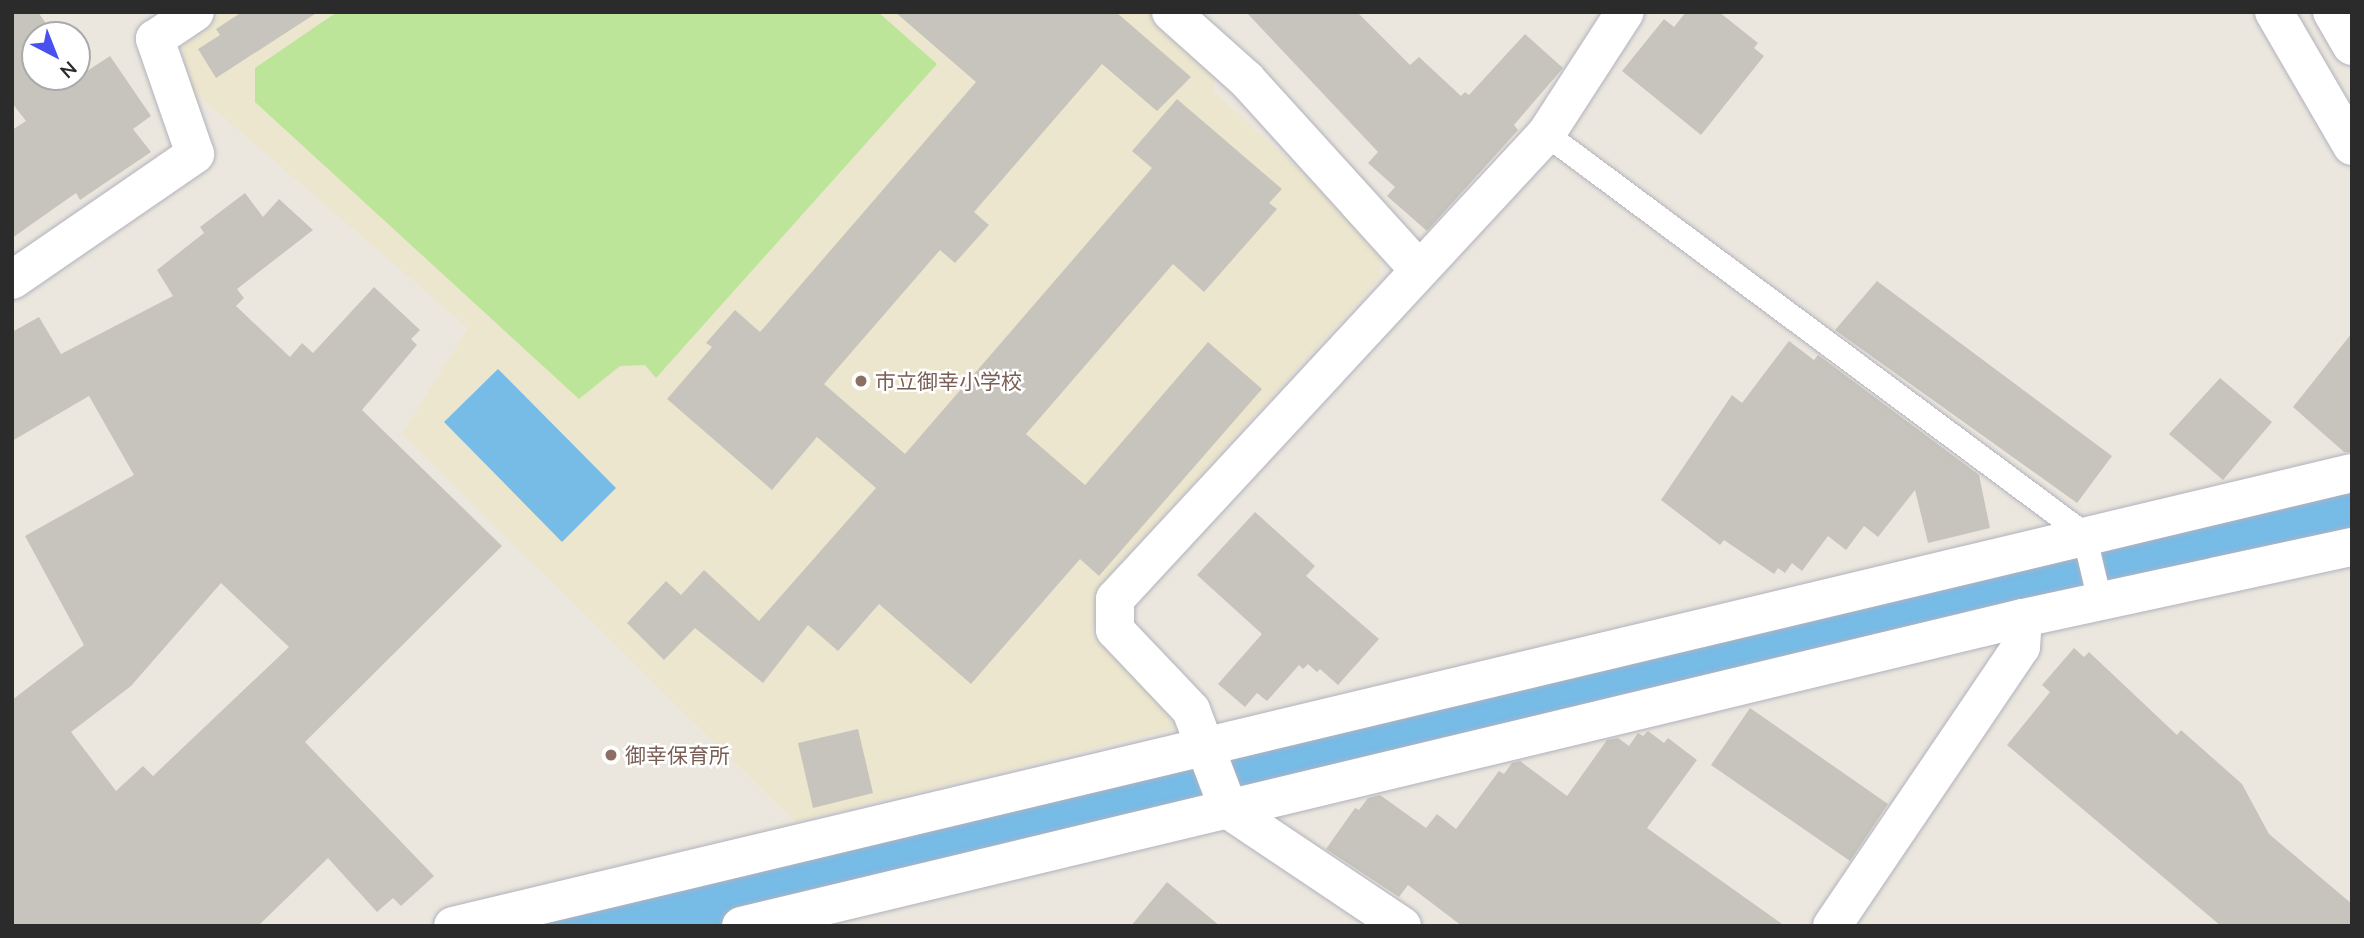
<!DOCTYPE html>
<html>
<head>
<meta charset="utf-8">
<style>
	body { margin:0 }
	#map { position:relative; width:2364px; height:938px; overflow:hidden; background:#ece7de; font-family:Mulish,"Noto Sans JP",sans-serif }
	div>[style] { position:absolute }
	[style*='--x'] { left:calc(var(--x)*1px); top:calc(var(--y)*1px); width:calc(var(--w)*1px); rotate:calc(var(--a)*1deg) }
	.education>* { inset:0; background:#ece6ce }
	.pitch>* { inset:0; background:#bce59a }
	.water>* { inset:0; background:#77bbe7 }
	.river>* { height:80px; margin:-40px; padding:0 40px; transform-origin:40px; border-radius:40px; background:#77bbe7 }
	.building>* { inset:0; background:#c7c4bd }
	.roads { filter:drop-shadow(0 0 2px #b1b2bd) drop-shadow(0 0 2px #b1b2bd) }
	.lane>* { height:24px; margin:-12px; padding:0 12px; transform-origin:12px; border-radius:12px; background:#fff }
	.street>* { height:38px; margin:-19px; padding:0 19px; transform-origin:19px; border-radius:19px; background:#fff }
	.secondary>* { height:38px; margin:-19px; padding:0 19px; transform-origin:19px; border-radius:19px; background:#fff }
	.dots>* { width:19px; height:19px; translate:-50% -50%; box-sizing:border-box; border:4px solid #fff; border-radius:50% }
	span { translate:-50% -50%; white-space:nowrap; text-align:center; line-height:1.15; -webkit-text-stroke:5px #fff; paint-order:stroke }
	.education-label { font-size:21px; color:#785e54 }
	.left { translate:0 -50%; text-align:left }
	.frame { position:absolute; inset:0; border:14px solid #2b2b2b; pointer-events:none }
	.north { position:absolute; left:21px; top:21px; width:70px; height:70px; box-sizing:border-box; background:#fff; border:2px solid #aaa; border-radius:50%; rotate:138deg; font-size:19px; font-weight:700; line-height:28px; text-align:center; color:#2b2b2b }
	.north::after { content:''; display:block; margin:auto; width:24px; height:32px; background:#4851ef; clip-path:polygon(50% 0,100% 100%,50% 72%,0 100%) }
</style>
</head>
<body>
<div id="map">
	<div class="education">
		<div style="clip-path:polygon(224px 12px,1153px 12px,1215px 69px,1214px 92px,1381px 243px,1380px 277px,1109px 576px,1091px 631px,1180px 727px,795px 822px,402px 434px,468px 328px,193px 91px,183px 75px,184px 37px)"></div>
	</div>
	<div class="pitch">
		<div style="clip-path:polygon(337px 12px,878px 12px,937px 64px,656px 378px,645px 365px,620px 366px,579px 399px,255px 102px,255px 68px)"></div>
	</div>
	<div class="water">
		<div style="clip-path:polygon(498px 369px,616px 488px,562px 542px,444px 422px)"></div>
	</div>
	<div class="river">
		<div style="--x:569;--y:926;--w:1830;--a:-13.07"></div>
	</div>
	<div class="building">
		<div style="clip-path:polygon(12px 12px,38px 12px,54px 35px,35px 35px,35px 77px,77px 77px,77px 68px,81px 75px,110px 56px,151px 116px,133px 129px,151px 152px,80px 200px,76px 193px,12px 238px,12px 130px,26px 121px,12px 103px)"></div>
		<div style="clip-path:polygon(242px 12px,318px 12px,216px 78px,198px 49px,220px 35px,216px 29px)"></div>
		<div style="clip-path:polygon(895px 12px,1116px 12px,1191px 77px,1157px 111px,1102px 64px,974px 212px,989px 225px,955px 263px,940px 250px,824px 384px,905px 454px,1152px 168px,1132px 151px,1177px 99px,1282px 189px,1269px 203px,1277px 209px,1204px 292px,1173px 264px,1026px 434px,1085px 485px,1208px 342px,1262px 389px,1099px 576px,1080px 559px,971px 684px,879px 604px,838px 651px,808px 625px,763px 683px,695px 628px,664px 660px,627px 623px,666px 581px,681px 595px,704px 570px,759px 621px,876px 488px,817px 437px,772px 490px,667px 399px,712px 347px,706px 343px,735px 310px,760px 332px,976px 82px)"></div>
		<div style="clip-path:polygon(1246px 12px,1357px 12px,1410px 65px,1419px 57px,1461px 96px,1465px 92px,1469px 95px,1525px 34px,1563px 68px,1514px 125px,1518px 130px,1427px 231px,1387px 196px,1395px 187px,1368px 163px,1378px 152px)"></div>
		<div style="clip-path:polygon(1686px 12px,1719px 12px,1758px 43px,1754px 48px,1764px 56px,1701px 135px,1622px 71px,1664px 19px,1674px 27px)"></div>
		<div style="clip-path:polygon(evenodd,245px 193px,263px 217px,279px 199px,313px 230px,237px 289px,244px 298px,236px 306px,290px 357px,302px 343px,313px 353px,374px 287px,420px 330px,411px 339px,417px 345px,362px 410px,502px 546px,305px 742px,434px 876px,401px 906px,393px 898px,377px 912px,328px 858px,258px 926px,12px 926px,12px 700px,84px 645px,25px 536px,134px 475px,89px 396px,12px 441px,12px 332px,39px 317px,61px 354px,173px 296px,157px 270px,204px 233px,200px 227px,245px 193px,221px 583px,289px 647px,153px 776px,143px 766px,116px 791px,71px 732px,131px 686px,221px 583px)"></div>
		<div style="clip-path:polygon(1877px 281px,2112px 456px,2077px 503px,1835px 330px)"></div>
		<div style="clip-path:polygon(2352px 333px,2352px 452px,2344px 452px,2293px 407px)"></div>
		<div style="clip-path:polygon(1789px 341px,1814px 360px,1818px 355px,1979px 475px,1990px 528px,1928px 543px,1915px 490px,1878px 537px,1864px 526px,1846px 550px,1828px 536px,1802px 571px,1792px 563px,1785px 573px,1778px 568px,1774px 574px,1724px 540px,1720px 545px,1661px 500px,1732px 395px,1742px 403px)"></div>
		<div style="clip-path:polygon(2220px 378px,2272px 422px,2223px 480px,2169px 434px)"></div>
		<div style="clip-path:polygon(1255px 512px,1315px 566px,1306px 576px,1379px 639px,1338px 685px,1320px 669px,1317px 672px,1308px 664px,1303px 669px,1299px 665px,1267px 701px,1257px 693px,1245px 707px,1218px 684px,1262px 634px,1197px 575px)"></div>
		<div style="clip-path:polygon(2074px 648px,2084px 657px,2089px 652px,2177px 735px,2181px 730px,2242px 784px,2269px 834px,2352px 904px,2352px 926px,2221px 926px,2007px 745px,2050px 692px,2042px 685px)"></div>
		<div style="clip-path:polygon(1750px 708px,1888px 804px,1850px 861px,1711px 765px)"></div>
		<div style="clip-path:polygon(858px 729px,873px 793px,813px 808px,798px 743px)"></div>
		<div style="clip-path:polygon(1648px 731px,1664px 743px,1668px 738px,1697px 760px,1647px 828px,1785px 926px,1462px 926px,1408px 885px,1399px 897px,1326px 849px,1355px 808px,1359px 810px,1368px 798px,1380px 795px,1426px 828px,1437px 814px,1456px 829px,1499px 771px,1504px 774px,1512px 763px,1520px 761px,1567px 796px,1607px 740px,1618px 738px,1629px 746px,1638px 733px,1643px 736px)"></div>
		<div style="clip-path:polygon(1167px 882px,1220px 926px,1131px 926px)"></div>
	</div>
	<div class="roads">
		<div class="lane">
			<div style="--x:1546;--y:134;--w:670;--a:36.63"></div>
			<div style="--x:2084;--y:534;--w:69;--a:76.6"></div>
		</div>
		<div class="street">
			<div style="--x:1171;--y:12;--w:101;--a:41.8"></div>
			<div style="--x:1246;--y:79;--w:258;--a:47.8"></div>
			<div style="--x:12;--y:280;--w:222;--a:-34.5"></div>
			<div style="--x:195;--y:154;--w:122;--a:-109.2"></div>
			<div style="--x:155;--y:39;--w:48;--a:-34"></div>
			<div style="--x:453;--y:926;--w:1952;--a:-13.42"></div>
			<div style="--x:741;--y:926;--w:1318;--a:-13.51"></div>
			<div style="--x:2023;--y:618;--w:337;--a:-12.2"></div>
			<div style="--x:1402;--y:926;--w:208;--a:-146.2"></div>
			<div style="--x:1229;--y:810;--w:107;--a:-110.8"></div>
			<div style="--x:1191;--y:710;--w:110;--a:-133.5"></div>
			<div style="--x:1115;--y:630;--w:31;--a:-90"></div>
			<div style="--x:1115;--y:599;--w:634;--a:-47.17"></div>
			<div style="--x:1546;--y:134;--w:145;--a:-57.1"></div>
			<div style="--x:1832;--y:926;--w:337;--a:-55.9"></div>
			<div style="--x:2021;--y:647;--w:29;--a:-86"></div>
		</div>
		<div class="secondary">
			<div style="--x:2274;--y:12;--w:155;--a:59.8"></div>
			<div style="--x:2332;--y:12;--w:39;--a:60"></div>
		</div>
	</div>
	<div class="dots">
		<div style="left:861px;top:381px;background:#8d6e63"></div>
		<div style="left:611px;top:755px;background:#8d6e63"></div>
	</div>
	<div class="education-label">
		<span class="left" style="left:875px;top:381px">市立御幸小学校</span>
		<span class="left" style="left:625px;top:755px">御幸保育所</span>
	</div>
	<div class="frame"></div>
	<div class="north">N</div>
</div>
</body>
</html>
